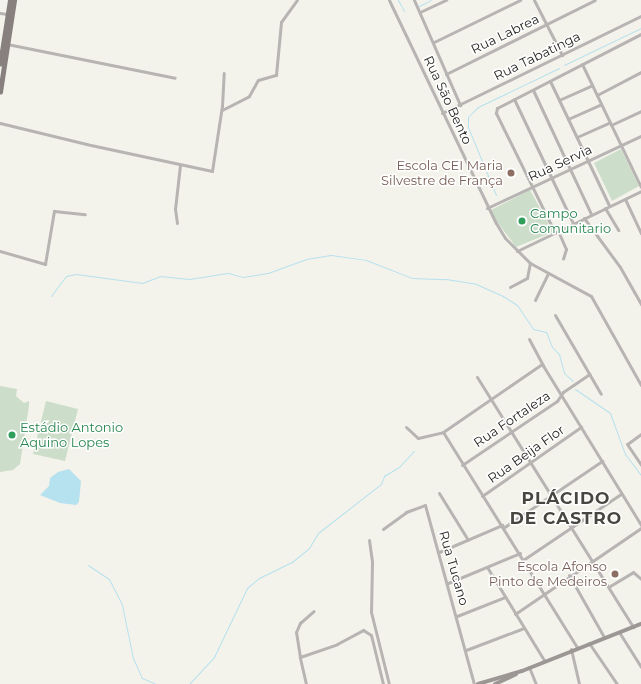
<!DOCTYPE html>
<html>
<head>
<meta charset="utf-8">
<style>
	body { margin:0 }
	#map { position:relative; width:641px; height:684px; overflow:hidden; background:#f4f3eb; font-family:Montserrat,sans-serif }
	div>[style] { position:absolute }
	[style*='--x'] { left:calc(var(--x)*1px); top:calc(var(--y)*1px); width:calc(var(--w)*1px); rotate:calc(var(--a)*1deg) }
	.green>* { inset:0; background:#ccddc9 }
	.water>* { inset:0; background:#b6e1ee }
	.stream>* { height:1px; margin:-0.5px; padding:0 0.5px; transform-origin:0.5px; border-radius:0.5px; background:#b6e1ee }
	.street>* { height:3px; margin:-1.5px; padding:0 1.5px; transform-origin:1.5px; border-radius:1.5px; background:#b8b4b3 }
	.secondary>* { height:4px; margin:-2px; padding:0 2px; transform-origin:2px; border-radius:2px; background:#9c9695 }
	.primary>* { height:4.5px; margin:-2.25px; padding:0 2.25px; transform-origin:2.25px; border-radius:2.25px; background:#87807f }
	.dots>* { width:11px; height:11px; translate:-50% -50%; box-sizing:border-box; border:2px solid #fff; border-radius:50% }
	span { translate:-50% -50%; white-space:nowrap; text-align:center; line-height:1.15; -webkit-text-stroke:3px #fff; paint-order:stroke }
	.street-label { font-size:13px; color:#282724 }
	.education-label { font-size:13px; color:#785e54 }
	.right { translate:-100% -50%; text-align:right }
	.leisure-label { font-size:13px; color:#27864d }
	.left { translate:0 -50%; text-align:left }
	.district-label { font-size:17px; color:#474640; font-weight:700; letter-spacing:1px }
</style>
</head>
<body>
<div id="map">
	<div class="green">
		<div style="clip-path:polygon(621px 149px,639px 186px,612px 201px,594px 163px)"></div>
		<div style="clip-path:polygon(530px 190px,553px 232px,516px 247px,489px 211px)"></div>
		<div style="clip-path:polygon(0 386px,17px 389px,16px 396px,24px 403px,29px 401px,29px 406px,20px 464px,13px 470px,0 472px)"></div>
		<div style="clip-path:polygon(46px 401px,78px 409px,65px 461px,33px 454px)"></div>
	</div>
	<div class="water">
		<div style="clip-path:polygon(69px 469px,81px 481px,79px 502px,76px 505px,60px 503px,40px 495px,49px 486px,50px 478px,58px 472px)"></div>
	</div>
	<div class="stream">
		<div style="--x:398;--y:0;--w:13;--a:61"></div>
		<div style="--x:419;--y:6;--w:13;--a:-27"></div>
		<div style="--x:564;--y:65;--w:85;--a:-25.7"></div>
		<div style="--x:496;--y:195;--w:74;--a:-112.4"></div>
		<div style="--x:468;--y:127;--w:10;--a:-90"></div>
		<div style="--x:468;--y:117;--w:14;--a:-45"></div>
		<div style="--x:478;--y:107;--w:90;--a:-25.7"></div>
		<div style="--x:51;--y:296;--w:25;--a:-53"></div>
		<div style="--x:66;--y:276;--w:10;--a:-11"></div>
		<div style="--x:76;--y:274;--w:67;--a:7.8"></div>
		<div style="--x:142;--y:283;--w:19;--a:-21"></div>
		<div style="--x:160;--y:276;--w:29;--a:6"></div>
		<div style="--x:189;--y:279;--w:39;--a:-9"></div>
		<div style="--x:228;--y:273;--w:16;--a:15"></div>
		<div style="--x:243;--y:277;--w:25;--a:-9"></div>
		<div style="--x:268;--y:273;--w:40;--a:-20.2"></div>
		<div style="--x:306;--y:259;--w:25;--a:-9"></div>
		<div style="--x:331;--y:255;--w:35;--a:8"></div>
		<div style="--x:366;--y:260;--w:49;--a:21.4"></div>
		<div style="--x:412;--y:278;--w:34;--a:2"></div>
		<div style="--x:446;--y:279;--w:30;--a:9"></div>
		<div style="--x:476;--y:284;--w:30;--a:24"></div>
		<div style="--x:503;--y:296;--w:17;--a:33"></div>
		<div style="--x:517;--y:305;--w:29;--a:56"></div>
		<div style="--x:533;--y:329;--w:13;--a:13"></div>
		<div style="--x:546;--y:332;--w:16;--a:68"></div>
		<div style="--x:552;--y:347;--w:10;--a:45"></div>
		<div style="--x:559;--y:354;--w:20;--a:75"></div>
		<div style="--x:564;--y:373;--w:12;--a:42"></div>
		<div style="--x:575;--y:389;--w:42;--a:34.4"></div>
		<div style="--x:610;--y:413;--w:44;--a:69.9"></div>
		<div style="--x:625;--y:454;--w:26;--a:53"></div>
		<div style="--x:88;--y:565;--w:25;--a:34"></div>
		<div style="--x:109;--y:579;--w:29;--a:63"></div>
		<div style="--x:122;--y:605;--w:54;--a:78.3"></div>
		<div style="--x:133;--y:658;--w:22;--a:66"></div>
		<div style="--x:142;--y:678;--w:15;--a:23"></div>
		<div style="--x:189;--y:684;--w:37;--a:-47"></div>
		<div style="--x:214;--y:657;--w:76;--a:-64.4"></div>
		<div style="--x:247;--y:588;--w:16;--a:-40"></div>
		<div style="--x:259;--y:578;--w:37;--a:-26"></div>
		<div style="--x:292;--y:562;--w:22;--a:-39"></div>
		<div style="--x:309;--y:548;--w:17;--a:-59"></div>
		<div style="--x:318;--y:533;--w:80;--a:-37.9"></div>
		<div style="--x:381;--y:484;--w:9;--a:-69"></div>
		<div style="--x:384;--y:476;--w:17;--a:-31"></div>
		<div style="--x:399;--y:467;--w:22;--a:-47"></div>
	</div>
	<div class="street">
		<div style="--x:389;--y:0;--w:247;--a:64.4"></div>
		<div style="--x:496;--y:223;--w:17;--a:59"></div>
		<div style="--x:505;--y:238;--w:35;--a:45"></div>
		<div style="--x:530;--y:263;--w:69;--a:28.4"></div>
		<div style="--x:591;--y:296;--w:102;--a:60.7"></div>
		<div style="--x:414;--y:0;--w:115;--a:66.3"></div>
		<div style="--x:534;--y:0;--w:62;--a:63"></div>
		<div style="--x:420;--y:12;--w:29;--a:-25"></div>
		<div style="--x:0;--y:13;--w:7;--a:8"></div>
		<div style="--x:434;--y:42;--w:96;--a:-26"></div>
		<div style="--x:7;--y:44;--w:171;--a:11.4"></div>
		<div style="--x:582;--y:64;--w:136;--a:64.4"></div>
		<div style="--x:446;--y:74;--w:166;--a:-26.4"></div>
		<div style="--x:550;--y:81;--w:137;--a:64.6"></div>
		<div style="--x:533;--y:90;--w:137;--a:64.9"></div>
		<div style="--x:597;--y:95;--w:50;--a:-27.6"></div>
		<div style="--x:514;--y:99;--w:137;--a:64.6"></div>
		<div style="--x:559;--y:100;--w:36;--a:-24"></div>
		<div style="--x:222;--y:110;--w:30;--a:-27"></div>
		<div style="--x:249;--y:96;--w:18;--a:-61"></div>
		<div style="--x:258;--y:80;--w:19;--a:-16"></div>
		<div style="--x:276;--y:75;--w:53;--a:-84.6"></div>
		<div style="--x:281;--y:22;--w:27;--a:-54"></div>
		<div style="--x:442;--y:113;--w:221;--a:-26"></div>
		<div style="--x:568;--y:119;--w:36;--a:-24"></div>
		<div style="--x:0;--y:123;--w:89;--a:13.7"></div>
		<div style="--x:86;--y:144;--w:129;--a:12.1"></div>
		<div style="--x:212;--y:171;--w:66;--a:-81.3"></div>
		<div style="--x:222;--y:106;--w:33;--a:-87"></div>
		<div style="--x:611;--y:125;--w:33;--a:-25"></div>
		<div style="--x:577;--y:137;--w:36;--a:-24"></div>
		<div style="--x:625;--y:199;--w:38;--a:65"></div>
		<div style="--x:487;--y:208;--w:170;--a:-25.1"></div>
		<div style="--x:605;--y:208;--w:26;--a:59"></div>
		<div style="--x:584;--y:218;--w:61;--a:53.7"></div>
		<div style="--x:620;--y:267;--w:43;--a:60.4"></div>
		<div style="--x:177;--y:223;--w:14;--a:-98"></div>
		<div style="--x:175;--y:209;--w:44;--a:-83.5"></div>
		<div style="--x:558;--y:231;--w:20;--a:66"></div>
		<div style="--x:566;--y:249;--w:10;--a:107"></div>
		<div style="--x:555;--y:233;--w:134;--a:-116.2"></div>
		<div style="--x:496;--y:113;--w:5;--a:-79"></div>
		<div style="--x:497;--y:108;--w:162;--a:-27.2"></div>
		<div style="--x:0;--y:251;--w:47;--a:16.1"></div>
		<div style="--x:45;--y:264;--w:54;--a:-80.4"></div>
		<div style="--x:54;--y:211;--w:31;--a:6"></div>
		<div style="--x:517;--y:251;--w:138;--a:-25.8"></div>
		<div style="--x:510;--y:287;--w:19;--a:-28"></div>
		<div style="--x:527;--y:278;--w:15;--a:-79"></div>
		<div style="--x:535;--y:300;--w:30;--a:-64"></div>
		<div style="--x:555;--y:315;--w:91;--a:59.8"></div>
		<div style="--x:529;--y:339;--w:30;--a:62"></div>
		<div style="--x:477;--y:377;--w:295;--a:58"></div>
		<div style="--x:406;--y:427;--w:16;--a:43"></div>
		<div style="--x:418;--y:438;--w:26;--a:-13"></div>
		<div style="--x:443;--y:432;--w:120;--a:-34.5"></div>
		<div style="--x:542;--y:364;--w:189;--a:58.4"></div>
		<div style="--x:443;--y:432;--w:253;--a:58.1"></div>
		<div style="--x:641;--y:434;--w:17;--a:144"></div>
		<div style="--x:627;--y:444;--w:25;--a:56"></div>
		<div style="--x:462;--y:465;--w:115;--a:-34"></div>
		<div style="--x:557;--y:401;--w:11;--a:-56"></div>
		<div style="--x:563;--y:392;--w:32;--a:-34"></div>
		<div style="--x:439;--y:493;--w:55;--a:58.3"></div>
		<div style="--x:482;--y:496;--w:121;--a:-34.9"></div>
		<div style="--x:503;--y:528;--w:120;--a:-34.1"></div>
		<div style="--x:383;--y:529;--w:29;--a:-36"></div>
		<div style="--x:406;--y:512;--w:20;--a:-20"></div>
		<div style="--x:425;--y:505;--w:186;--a:74.7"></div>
		<div style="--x:369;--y:540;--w:22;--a:82"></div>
		<div style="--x:372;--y:562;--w:50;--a:91.1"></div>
		<div style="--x:371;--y:612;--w:74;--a:76"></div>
		<div style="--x:439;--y:552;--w:69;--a:-23.2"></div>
		<div style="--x:523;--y:560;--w:118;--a:-34"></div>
		<div style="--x:487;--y:567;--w:109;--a:58.5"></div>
		<div style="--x:569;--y:575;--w:71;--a:60.6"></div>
		<div style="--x:448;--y:583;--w:78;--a:-22.6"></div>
		<div style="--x:610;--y:586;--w:27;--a:-31"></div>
		<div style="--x:633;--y:572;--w:11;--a:41"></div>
		<div style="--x:515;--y:614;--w:153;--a:-34.3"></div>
		<div style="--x:457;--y:616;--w:52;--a:-21.6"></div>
		<div style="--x:619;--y:632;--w:41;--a:57.8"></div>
		<div style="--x:589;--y:643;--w:50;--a:55.7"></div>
		<div style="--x:571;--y:649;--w:36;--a:77"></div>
		<div style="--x:466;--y:650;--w:62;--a:-20.8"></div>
		<div style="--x:300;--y:657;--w:25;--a:-99"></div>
		<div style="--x:296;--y:632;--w:10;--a:-66"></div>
		<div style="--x:300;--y:623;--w:18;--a:-41"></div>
		<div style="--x:529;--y:667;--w:18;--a:68"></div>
		<div style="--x:306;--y:684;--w:28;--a:-103"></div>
		<div style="--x:300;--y:657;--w:39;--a:-19"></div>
		<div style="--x:337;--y:644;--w:30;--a:-28"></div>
		<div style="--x:363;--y:630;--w:9;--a:32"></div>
		<div style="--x:371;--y:635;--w:50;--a:76.2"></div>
	</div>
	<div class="secondary">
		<div style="--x:478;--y:684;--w:46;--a:-16.5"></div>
		<div style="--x:522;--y:671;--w:128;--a:-21.6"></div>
		<div style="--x:495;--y:684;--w:23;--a:-25"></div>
	</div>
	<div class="primary">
		<div style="--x:0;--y:64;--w:65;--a:-81.1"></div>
		<div style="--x:0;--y:92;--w:93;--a:-81.3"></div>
	</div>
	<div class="dots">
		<div style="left:511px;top:173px;background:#8d6e63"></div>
		<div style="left:522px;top:221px;background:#2e9e5b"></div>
		<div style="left:12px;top:435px;background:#2e9e5b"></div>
		<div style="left:615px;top:574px;background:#8d6e63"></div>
	</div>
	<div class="street-label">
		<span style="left:505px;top:34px;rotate:-26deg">Rua Labrea</span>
		<span style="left:537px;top:56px;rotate:-26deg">Rua Tabatinga</span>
		<span style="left:448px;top:100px;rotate:65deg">Rua São Bento</span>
		<span style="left:560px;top:163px;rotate:-25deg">Rua Servia</span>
		<span style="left:512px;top:419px;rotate:-34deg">Rua Fortaleza</span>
		<span style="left:526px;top:454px;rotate:-35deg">Rua Beija Flor</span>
		<span style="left:454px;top:568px;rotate:74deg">Rua Tucano</span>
	</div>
	<div class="education-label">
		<span class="right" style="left:503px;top:173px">Escola CEI Maria<br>Silvestre de França</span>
		<span class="right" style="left:607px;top:574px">Escola Afonso<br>Pinto de Medeiros</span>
	</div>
	<div class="leisure-label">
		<span class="left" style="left:530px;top:221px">Campo<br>Comunitario</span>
		<span class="left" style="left:20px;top:435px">Estádio Antonio<br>Aquino Lopes</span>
	</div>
	<div class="district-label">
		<span style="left:566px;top:509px">PLÁCIDO<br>DE CASTRO</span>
	</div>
</div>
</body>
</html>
